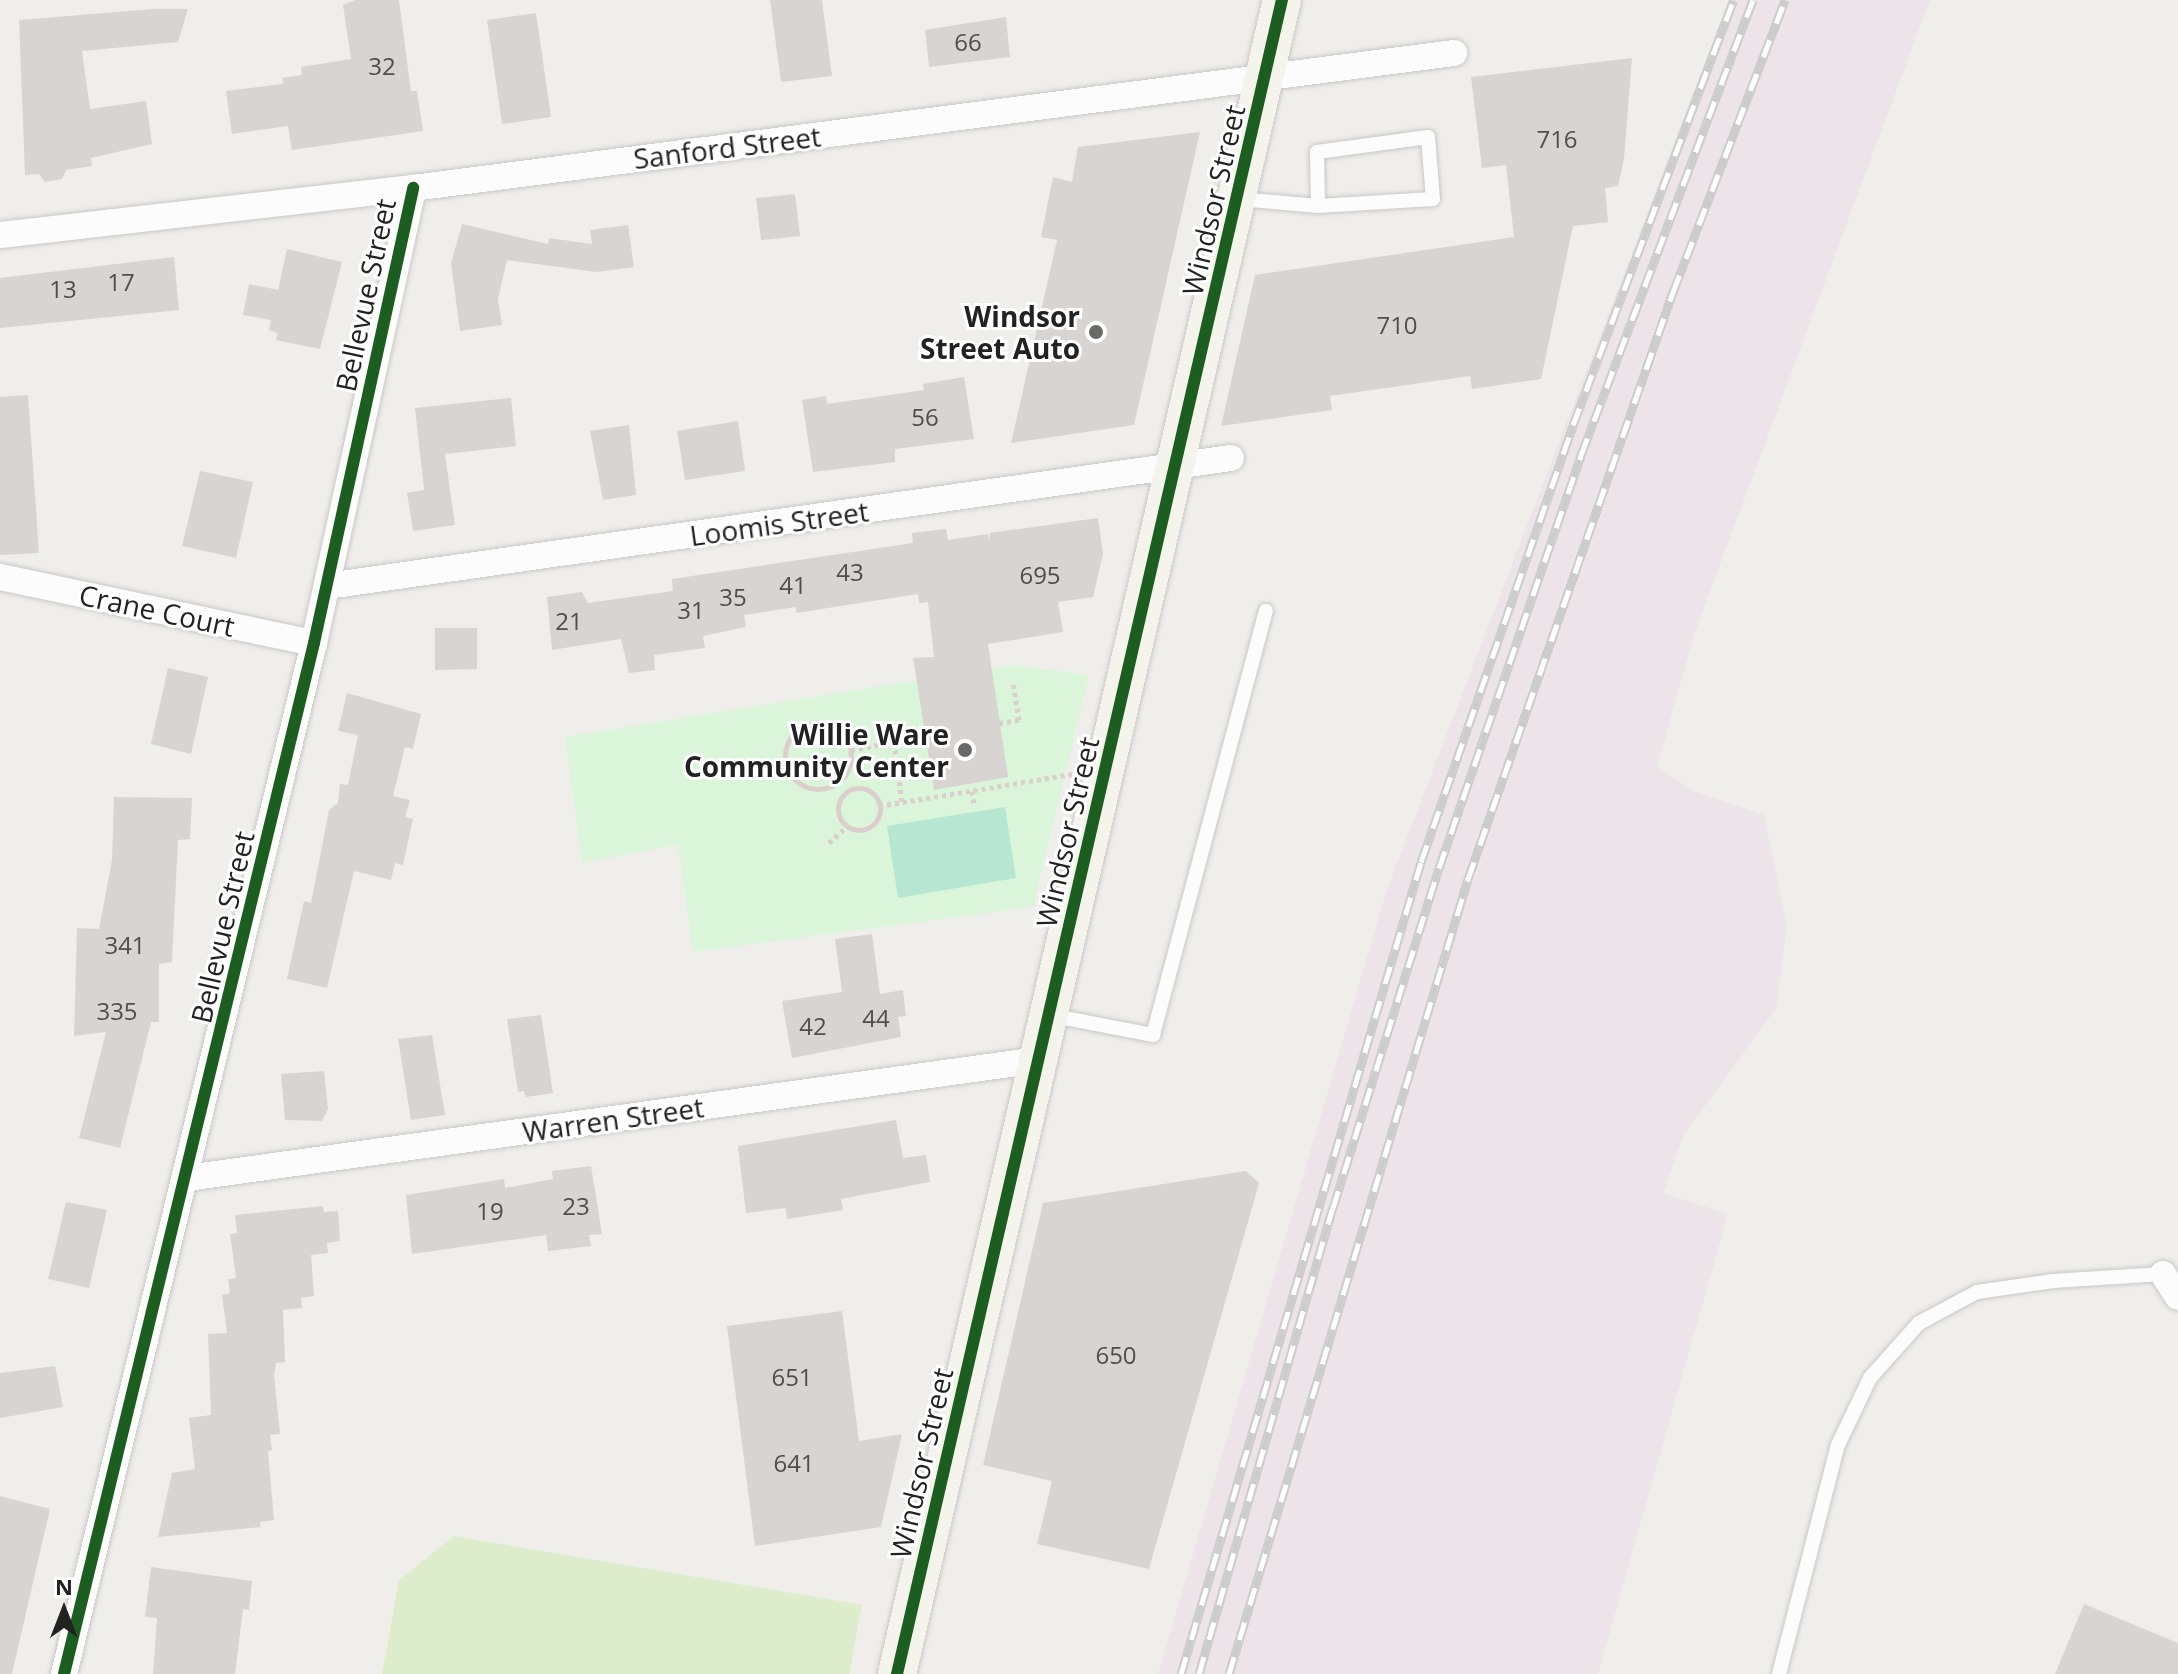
<!DOCTYPE html>
<html>
<head>
<meta charset="utf-8">
<style>
	body { margin:0 }
	#map { position:relative; width:2178px; height:1674px; overflow:hidden; background:#f0eeeb; font-family:"Open Sans",sans-serif }
	div>[style] { position:absolute }
	[style*='--x'] { left:calc(var(--x)*1px); top:calc(var(--y)*1px); width:calc(var(--w)*1px); rotate:calc(var(--a)*1deg) }
	.industrial>* { inset:0; background:#ede4e9 }
	.grass>* { inset:0; background:#ddeccb }
	.park>* { inset:0; background:#daf5da }
	.pitch>* { inset:0; background:#b7e6d2 }
	.building>* { inset:0; background:#d7d4d2 }
	.path>* { height:5px; margin-top:-2.5px; transform-origin:0; background:repeating-linear-gradient(90deg,#dccecd 0 4px,transparent 0 8px) }
	.path>.ring { margin:-2.5px; padding:0; box-sizing:content-box; background:none; border:5px solid #dccecd; border-radius:50% }
	.roads { filter:drop-shadow(0 0 2px #c9c8c7) drop-shadow(0 0 2px #c9c8c7) }
	.lane>* { height:14px; margin:-7px; padding:0 7px; transform-origin:7px; border-radius:7px; background:#fdfcfc }
	.street>* { height:26px; margin:-13px; padding:0 13px; transform-origin:13px; border-radius:13px; background:#fdfcfc }
	.secondary>* { height:38px; margin:-19px; padding:0 19px; transform-origin:19px; border-radius:19px; background:#f4f4ed }
	.rail>* { height:9px; margin-top:-4.5px; transform-origin:0; background:repeating-linear-gradient(90deg,#fff 0 18px,#ccc 0 36px); box-sizing:border-box; border-block:2px solid #ccc }
	.cycleway>* { height:12px; margin:-6px; padding:0 6px; transform-origin:6px; border-radius:6px; background:#1b5e20 }
	.dots>* { width:22px; height:22px; translate:-50% -50%; box-sizing:border-box; border:4px solid #fff; border-radius:50% }
	span { translate:-50% -50%; white-space:nowrap; text-align:center; line-height:1.15; -webkit-text-stroke:6px #fff; paint-order:stroke }
	.number-label { font-size:24px; color:#4f4e4e }
	.number-label span { -webkit-text-stroke-width:0 }
	.street-label { font-size:28px; color:#222 }
	.poi-label { font-size:28px; color:#222; font-weight:700 }
	.right { translate:-100% -50%; text-align:right }
	.north { position:absolute; left:24px; top:1570px; width:80px; height:80px; -webkit-text-stroke:6px #fff; paint-order:stroke; rotate:0deg; font-size:22px; font-weight:700; line-height:32px; text-align:center; color:#222 }
	.north::after { content:''; display:block; margin:auto; width:28px; height:36px; background:#222; clip-path:polygon(50% 0,100% 100%,50% 72%,0 100%) }
</style>
</head>
<body>
<div id="map">
	<div class="industrial">
		<div style="clip-path:polygon(1729px 0,1930px 0,1695px 632px,1657px 767px,1694px 791px,1764px 815px,1787px 925px,1777px 1007px,1684px 1135px,1663px 1193px,1728px 1214px,1598px 1674px,1158px 1674px,1386px 892px)"></div>
	</div>
	<div class="grass">
		<div style="clip-path:polygon(454px 1536px,862px 1605px,849px 1674px,382px 1674px,399px 1580px)"></div>
	</div>
	<div class="park">
		<div style="clip-path:polygon(1010px 665px,1089px 675px,1033px 907px,693px 952px,678px 845px,582px 863px,565px 737px)"></div>
	</div>
	<div class="pitch">
		<div style="clip-path:polygon(1005px 807px,1016px 878px,898px 898px,887px 826px)"></div>
	</div>
	<div class="building">
		<div style="clip-path:polygon(355px 0,399px 0,411px 91px,417px 91px,423px 131px,292px 150px,288px 126px,232px 134px,226px 91px,283px 84px,282px 78px,302px 75px,301px 67px,351px 59px,343px 5px)"></div>
		<div style="clip-path:polygon(770px 0,822px 0,832px 76px,781px 82px)"></div>
		<div style="clip-path:polygon(153px 9px,188px 9px,178px 42px,82px 51px,90px 109px,146px 101px,152px 144px,91px 158px,92px 166px,66px 170px,62px 179px,45px 182px,39px 174px,25px 175px,19px 20px)"></div>
		<div style="clip-path:polygon(536px 13px,551px 117px,502px 124px,487px 20px)"></div>
		<div style="clip-path:polygon(1006px 17px,1010px 57px,929px 67px,925px 30px)"></div>
		<div style="clip-path:polygon(1632px 58px,1624px 159px,1618px 186px,1605px 188px,1608px 222px,1573px 226px,1541px 379px,1472px 389px,1470px 376px,1330px 396px,1332px 410px,1221px 426px,1255px 275px,1514px 237px,1506px 165px,1482px 168px,1471px 77px)"></div>
		<div style="clip-path:polygon(1200px 132px,1134px 425px,1011px 443px,1057px 240px,1041px 237px,1053px 177px,1072px 182px,1078px 147px)"></div>
		<div style="clip-path:polygon(795px 194px,800px 236px,761px 240px,756px 198px)"></div>
		<div style="clip-path:polygon(462px 224px,548px 244px,549px 238px,592px 244px,590px 230px,628px 225px,634px 267px,597px 272px,507px 260px,498px 299px,502px 325px,460px 331px,451px 263px)"></div>
		<div style="clip-path:polygon(287px 249px,342px 262px,320px 349px,276px 340px,278px 333px,269px 330px,271px 320px,243px 315px,249px 284px,278px 290px)"></div>
		<div style="clip-path:polygon(174px 257px,179px 310px,0 328px,0 278px)"></div>
		<div style="clip-path:polygon(964px 377px,974px 439px,895px 449px,895px 462px,813px 472px,802px 400px,826px 396px,827px 404px,924px 390px,923px 384px)"></div>
		<div style="clip-path:polygon(28px 395px,39px 553px,0 555px,0 397px)"></div>
		<div style="clip-path:polygon(511px 398px,516px 446px,445px 454px,455px 525px,413px 531px,407px 493px,424px 490px,415px 408px)"></div>
		<div style="clip-path:polygon(738px 421px,745px 471px,685px 480px,677px 431px)"></div>
		<div style="clip-path:polygon(629px 425px,636px 495px,603px 500px,590px 431px)"></div>
		<div style="clip-path:polygon(200px 471px,253px 482px,236px 558px,182px 546px)"></div>
		<div style="clip-path:polygon(1098px 518px,1103px 554px,1093px 597px,1058px 602px,1063px 632px,988px 644px,1008px 777px,934px 790px,913px 658px,934px 657px,928px 602px,919px 603px,918px 594px,796px 613px,796px 607px,744px 615px,746px 627px,703px 636px,705px 648px,654px 655px,655px 670px,629px 673px,621px 639px,552px 650px,547px 597px,582px 592px,588px 603px,673px 591px,672px 579px,913px 543px,912px 533px,946px 529px,948px 540px,988px 534px,989px 540px,990px 533px)"></div>
		<div style="clip-path:polygon(435px 628px,477px 628px,477px 669px,435px 670px)"></div>
		<div style="clip-path:polygon(168px 668px,208px 677px,191px 754px,151px 744px)"></div>
		<div style="clip-path:polygon(347px 693px,421px 714px,413px 749px,405px 747px,393px 796px,410px 800px,405px 817px,413px 819px,403px 865px,395px 863px,391px 880px,354px 871px,327px 988px,287px 979px,304px 901px,311px 903px,329px 810px,338px 803px,340px 784px,348px 785px,358px 735px,338px 731px)"></div>
		<div style="clip-path:polygon(114px 797px,192px 798px,190px 839px,178px 840px,172px 962px,159px 964px,159px 1022px,151px 1022px,120px 1148px,79px 1138px,106px 1032px,74px 1036px,77px 928px,99px 929px,112px 860px)"></div>
		<div style="clip-path:polygon(872px 934px,880px 994px,903px 990px,906px 1016px,898px 1017px,901px 1037px,792px 1058px,782px 1001px,842px 992px,835px 939px)"></div>
		<div style="clip-path:polygon(541px 1015px,553px 1093px,526px 1097px,524px 1091px,518px 1092px,507px 1019px)"></div>
		<div style="clip-path:polygon(432px 1035px,445px 1115px,411px 1120px,398px 1039px)"></div>
		<div style="clip-path:polygon(324px 1071px,328px 1109px,322px 1121px,285px 1120px,281px 1074px)"></div>
		<div style="clip-path:polygon(896px 1120px,903px 1158px,926px 1155px,930px 1182px,841px 1199px,843px 1210px,787px 1219px,786px 1208px,746px 1213px,738px 1146px)"></div>
		<div style="clip-path:polygon(591px 1166px,602px 1234px,589px 1235px,591px 1246px,548px 1251px,546px 1235px,412px 1254px,406px 1195px,504px 1179px,505px 1188px,553px 1179px,552px 1171px)"></div>
		<div style="clip-path:polygon(1246px 1171px,1259px 1183px,1149px 1569px,1037px 1544px,1052px 1481px,983px 1465px,1043px 1203px)"></div>
		<div style="clip-path:polygon(66px 1202px,107px 1210px,89px 1288px,48px 1279px)"></div>
		<div style="clip-path:polygon(323px 1206px,324px 1212px,338px 1211px,340px 1241px,327px 1243px,328px 1253px,311px 1255px,314px 1296px,301px 1298px,302px 1308px,283px 1310px,285px 1362px,276px 1363px,274px 1375px,280px 1434px,270px 1435px,272px 1450px,268px 1451px,274px 1520px,260px 1522px,261px 1527px,158px 1537px,172px 1473px,195px 1469px,189px 1418px,211px 1415px,208px 1334px,227px 1333px,222px 1295px,230px 1293px,228px 1279px,236px 1278px,230px 1234px,237px 1233px,235px 1215px)"></div>
		<div style="clip-path:polygon(842px 1311px,859px 1441px,902px 1434px,881px 1527px,755px 1546px,727px 1326px)"></div>
		<div style="clip-path:polygon(55px 1366px,63px 1407px,0 1418px,0 1373px)"></div>
		<div style="clip-path:polygon(0 1496px,50px 1509px,12px 1674px,0 1674px)"></div>
		<div style="clip-path:polygon(151px 1567px,252px 1581px,249px 1610px,243px 1609px,235px 1674px,153px 1674px,157px 1618px,145px 1617px)"></div>
		<div style="clip-path:polygon(2084px 1604px,2178px 1643px,2178px 1674px,2055px 1674px)"></div>
	</div>
	<div class="path">
		<div class="ring" style="left:785px;top:723px;width:61px;height:61px"></div>
		<div style="--x:999;--y:723;--w:20;--a:-9"></div>
		<div style="--x:1019;--y:720;--w:36;--a:-99"></div>
		<div style="--x:894;--y:742;--w:61;--a:82.4"></div>
		<div style="--x:851;--y:750;--w:74;--a:-10.9"></div>
		<div class="ring" style="left:838px;top:788px;width:37px;height:37px"></div>
		<div style="--x:972;--y:791;--w:13;--a:81"></div>
		<div style="--x:879;--y:806;--w:196;--a:-9.4"></div>
		<div style="--x:829;--y:843;--w:25;--a:-43"></div>
	</div>
	<div class="roads">
		<div class="lane">
			<div style="--x:1240;--y:199;--w:78;--a:5.1"></div>
			<div style="--x:1318;--y:206;--w:115;--a:-3.5"></div>
			<div style="--x:1433;--y:199;--w:62;--a:-94.6"></div>
			<div style="--x:1428;--y:137;--w:112;--a:172.3"></div>
			<div style="--x:1317;--y:152;--w:54;--a:88.9"></div>
			<div style="--x:1049;--y:1015;--w:106;--a:10.9"></div>
			<div style="--x:1153;--y:1035;--w:439;--a:-75.1"></div>
			<div style="--x:1779;--y:1674;--w:236;--a:-75.6"></div>
			<div style="--x:1838;--y:1445;--w:74;--a:-64.5"></div>
			<div style="--x:1870;--y:1378;--w:74;--a:-48.3"></div>
			<div style="--x:1919;--y:1323;--w:66;--a:-28.1"></div>
			<div style="--x:1977;--y:1292;--w:77;--a:-8.2"></div>
			<div style="--x:2053;--y:1281;--w:110;--a:-3.6"></div>
		</div>
		<div class="street">
			<div style="--x:0;--y:235;--w:416;--a:-6.5"></div>
			<div style="--x:413;--y:188;--w:1050;--a:-7.39"></div>
			<div style="--x:0;--y:577;--w:321;--a:11.9"></div>
			<div style="--x:327;--y:586;--w:913;--a:-8.06"></div>
			<div style="--x:187;--y:1178;--w:860;--a:-7.89"></div>
			<div style="--x:2163;--y:1274;--w:27;--a:57"></div>
			<div style="--x:64;--y:1674;--w:1061;--a:-76.37"></div>
			<div style="--x:314;--y:643;--w:466;--a:-77.7"></div>
		</div>
		<div class="secondary">
			<div style="--x:897;--y:1674;--w:1718;--a:-77.05"></div>
		</div>
	</div>
	<div class="rail">
		<div style="--x:1181;--y:1674;--w:847;--a:-73.53"></div>
		<div style="--x:1421;--y:862;--w:463;--a:-70.8"></div>
		<div style="--x:1573;--y:425;--w:454;--a:-69.3"></div>
		<div style="--x:1199;--y:1674;--w:485;--a:-74"></div>
		<div style="--x:1333;--y:1208;--w:356;--a:-72.7"></div>
		<div style="--x:1439;--y:868;--w:437;--a:-71"></div>
		<div style="--x:1581;--y:455;--w:486;--a:-69.3"></div>
		<div style="--x:1229;--y:1674;--w:830;--a:-73.27"></div>
		<div style="--x:1468;--y:879;--w:622;--a:-70.75"></div>
		<div style="--x:1673;--y:292;--w:313;--a:-69"></div>
	</div>
	<div class="cycleway">
		<div style="--x:64;--y:1674;--w:1061;--a:-76.37"></div>
		<div style="--x:314;--y:643;--w:466;--a:-77.7"></div>
		<div style="--x:897;--y:1674;--w:1718;--a:-77.05"></div>
	</div>
	<div class="dots">
		<div style="left:1096px;top:332px;background:#6a6968"></div>
		<div style="left:965px;top:750px;background:#6a6968"></div>
	</div>
	<div class="number-label">
		<span style="left:968px;top:42px">66</span>
		<span style="left:382px;top:66px">32</span>
		<span style="left:1557px;top:139px">716</span>
		<span style="left:121px;top:282px">17</span>
		<span style="left:63px;top:289px">13</span>
		<span style="left:1397px;top:325px">710</span>
		<span style="left:925px;top:417px">56</span>
		<span style="left:850px;top:572px">43</span>
		<span style="left:1040px;top:575px">695</span>
		<span style="left:793px;top:585px">41</span>
		<span style="left:733px;top:597px">35</span>
		<span style="left:691px;top:610px">31</span>
		<span style="left:569px;top:621px">21</span>
		<span style="left:125px;top:945px">341</span>
		<span style="left:117px;top:1011px">335</span>
		<span style="left:876px;top:1018px">44</span>
		<span style="left:813px;top:1026px">42</span>
		<span style="left:576px;top:1206px">23</span>
		<span style="left:490px;top:1211px">19</span>
		<span style="left:1116px;top:1355px">650</span>
		<span style="left:792px;top:1377px">651</span>
		<span style="left:794px;top:1463px">641</span>
	</div>
	<div class="street-label">
		<span style="left:727px;top:147px;rotate:-7deg">Sanford Street</span>
		<span style="left:1213px;top:200px;rotate:-77deg">Windsor Street</span>
		<span style="left:365px;top:295px;rotate:-78deg">Bellevue Street</span>
		<span style="left:779px;top:523px;rotate:-8deg">Loomis Street</span>
		<span style="left:157px;top:610px;rotate:12deg">Crane Court</span>
		<span style="left:1067px;top:832px;rotate:-77deg">Windsor Street</span>
		<span style="left:222px;top:927px;rotate:-77deg">Bellevue Street</span>
		<span style="left:613px;top:1119px;rotate:-8deg">Warren Street</span>
		<span style="left:921px;top:1463px;rotate:-77deg">Windsor Street</span>
	</div>
	<div class="poi-label">
		<span class="right" style="left:1080px;top:332px">Windsor<br>Street Auto</span>
		<span class="right" style="left:949px;top:750px">Willie Ware<br>Community Center</span>
	</div>
	<div class="north">N</div>
</div>
</body>
</html>
